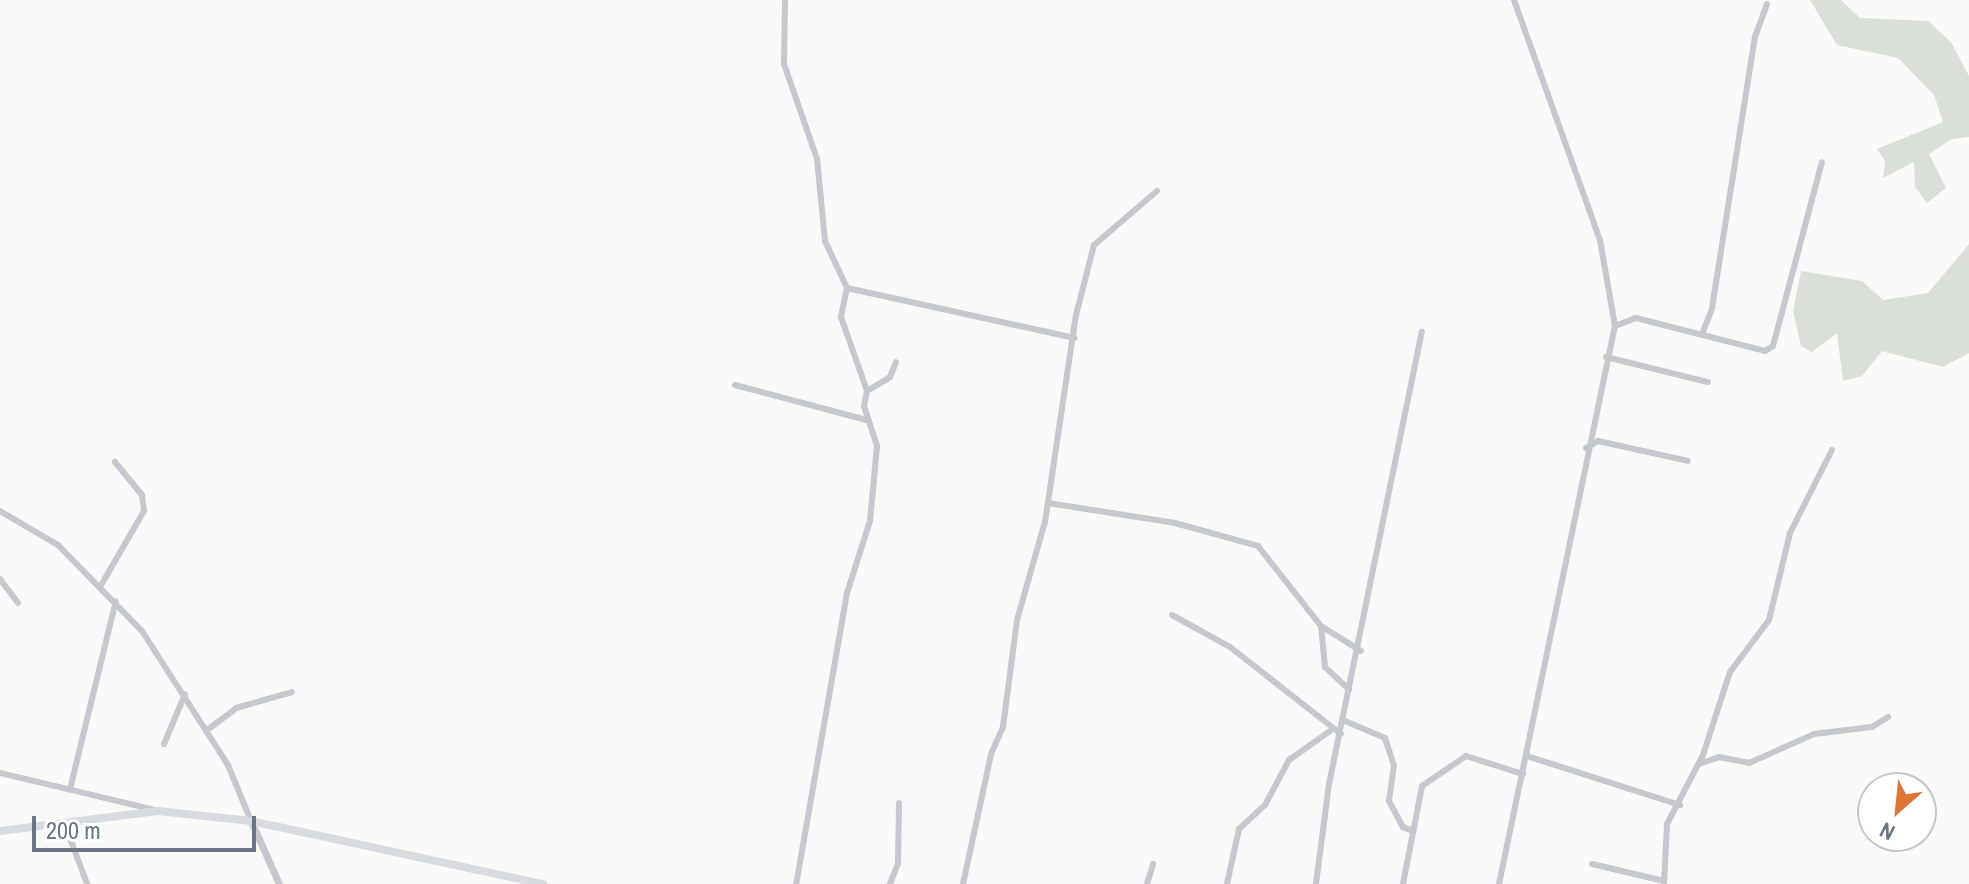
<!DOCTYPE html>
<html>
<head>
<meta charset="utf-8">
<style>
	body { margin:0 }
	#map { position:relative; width:1969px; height:884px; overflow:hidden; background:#f9f9f7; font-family:"Archivo Narrow",sans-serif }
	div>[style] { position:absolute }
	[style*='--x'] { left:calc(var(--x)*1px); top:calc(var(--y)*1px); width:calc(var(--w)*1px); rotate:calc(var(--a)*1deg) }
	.green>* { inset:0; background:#dae0d8 }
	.minor>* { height:6px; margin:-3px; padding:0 3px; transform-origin:3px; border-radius:3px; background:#c5c8cc }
	.tertiary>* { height:7px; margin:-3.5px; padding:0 3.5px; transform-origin:3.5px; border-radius:3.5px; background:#c5c8cc }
	.secondary>* { height:8px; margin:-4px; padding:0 4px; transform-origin:4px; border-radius:4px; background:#d8dbdf }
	span { translate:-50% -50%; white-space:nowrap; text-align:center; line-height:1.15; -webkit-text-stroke:8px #fff; paint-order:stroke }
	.north { position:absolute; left:1857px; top:772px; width:80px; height:80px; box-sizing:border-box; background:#fff; border:2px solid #c3c8cf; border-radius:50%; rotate:207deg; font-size:22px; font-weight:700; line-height:32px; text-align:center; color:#6a7586 }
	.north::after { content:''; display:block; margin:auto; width:28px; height:36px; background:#d97737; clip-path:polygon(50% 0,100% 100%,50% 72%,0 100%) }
	.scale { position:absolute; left:32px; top:816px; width:224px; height:36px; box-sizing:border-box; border:4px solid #6a7586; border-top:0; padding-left:10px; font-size:24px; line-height:28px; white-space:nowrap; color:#6a7586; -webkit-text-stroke:6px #fff; paint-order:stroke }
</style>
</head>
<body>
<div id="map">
	<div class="green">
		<div style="clip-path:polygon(1810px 0,1841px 0,1860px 18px,1928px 21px,1951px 42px,1969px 76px,1969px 137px,1952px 139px,1929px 154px,1946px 188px,1927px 203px,1915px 187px,1914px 162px,1883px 178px,1885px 161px,1877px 149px,1943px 122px,1934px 95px,1898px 58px,1837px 45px)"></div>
		<div style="clip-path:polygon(1969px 244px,1969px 353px,1943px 367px,1882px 351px,1862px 376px,1843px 381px,1837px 333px,1812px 352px,1801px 346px,1793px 311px,1801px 271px,1862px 281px,1883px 300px,1928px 293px)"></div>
	</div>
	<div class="minor">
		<div style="--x:785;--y:0;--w:64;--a:90.9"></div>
		<div style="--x:784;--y:64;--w:101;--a:70.8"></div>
		<div style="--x:817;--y:159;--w:82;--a:84.4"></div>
		<div style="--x:825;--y:241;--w:52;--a:64.9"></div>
		<div style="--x:847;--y:288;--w:30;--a:102"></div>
		<div style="--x:841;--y:317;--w:78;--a:70.6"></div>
		<div style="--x:867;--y:391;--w:15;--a:101"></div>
		<div style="--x:864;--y:406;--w:42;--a:72"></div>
		<div style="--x:877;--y:446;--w:75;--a:95.3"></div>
		<div style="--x:870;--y:521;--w:76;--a:107.7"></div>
		<div style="--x:847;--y:593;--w:295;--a:99.9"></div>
		<div style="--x:1514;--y:0;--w:255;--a:70.3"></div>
		<div style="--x:1600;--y:240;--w:87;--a:80.1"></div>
		<div style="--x:847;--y:288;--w:233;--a:12.4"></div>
		<div style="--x:1703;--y:332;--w:26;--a:-69"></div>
		<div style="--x:1712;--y:308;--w:274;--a:-81"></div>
		<div style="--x:1755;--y:37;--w:35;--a:-70"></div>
		<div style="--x:1606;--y:357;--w:105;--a:13.8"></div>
		<div style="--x:735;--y:385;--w:137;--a:14.9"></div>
		<div style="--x:867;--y:391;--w:27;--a:-31"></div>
		<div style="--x:890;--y:377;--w:16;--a:-68"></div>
		<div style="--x:1586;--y:448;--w:14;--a:-30"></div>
		<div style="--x:1598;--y:441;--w:92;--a:12.5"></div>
		<div style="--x:1048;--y:503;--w:129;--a:8.9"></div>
		<div style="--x:1175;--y:523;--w:86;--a:15.5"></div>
		<div style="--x:1258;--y:546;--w:102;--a:51.8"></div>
		<div style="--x:1321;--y:626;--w:47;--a:32"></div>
		<div style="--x:0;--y:511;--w:67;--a:30.4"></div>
		<div style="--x:58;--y:545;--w:120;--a:45.7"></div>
		<div style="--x:142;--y:631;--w:159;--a:57.3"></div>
		<div style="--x:228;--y:765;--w:61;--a:67.7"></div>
		<div style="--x:0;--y:579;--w:30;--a:53"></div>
		<div style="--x:100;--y:587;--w:88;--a:-59.9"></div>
		<div style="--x:144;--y:511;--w:16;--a:-97"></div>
		<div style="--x:142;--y:495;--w:43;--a:-129.3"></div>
		<div style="--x:1172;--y:615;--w:66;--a:28.9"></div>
		<div style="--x:1230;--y:647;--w:141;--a:38.1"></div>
		<div style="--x:1321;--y:626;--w:41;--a:84.4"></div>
		<div style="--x:1325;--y:667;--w:33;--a:43"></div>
		<div style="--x:1345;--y:721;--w:43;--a:23"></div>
		<div style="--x:1385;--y:738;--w:28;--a:72"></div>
		<div style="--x:1394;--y:765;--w:36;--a:98"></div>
		<div style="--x:1389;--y:801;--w:30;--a:62"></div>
		<div style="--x:1403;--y:827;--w:11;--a:22"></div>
		<div style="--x:206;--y:731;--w:38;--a:-37"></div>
		<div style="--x:236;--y:708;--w:58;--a:-15.9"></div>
		<div style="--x:164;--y:744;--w:54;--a:-67.2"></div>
		<div style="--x:1527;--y:756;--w:161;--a:17.8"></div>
		<div style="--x:1699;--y:764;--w:21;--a:-19"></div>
		<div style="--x:1719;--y:757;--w:31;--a:11"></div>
		<div style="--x:1749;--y:763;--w:71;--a:-24"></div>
		<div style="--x:1814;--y:734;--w:58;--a:-6.9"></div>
		<div style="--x:1872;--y:727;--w:19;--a:-32"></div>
		<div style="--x:0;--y:773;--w:159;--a:13.4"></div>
		<div style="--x:71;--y:785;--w:189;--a:-76.3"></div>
		<div style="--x:64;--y:822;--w:66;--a:69.6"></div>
		<div style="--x:1592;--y:864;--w:74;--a:13.3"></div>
		<div style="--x:890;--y:884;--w:22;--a:-69"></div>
		<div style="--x:898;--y:863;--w:60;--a:-89"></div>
		<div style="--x:963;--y:884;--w:133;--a:-77.8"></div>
		<div style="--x:991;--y:754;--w:30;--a:-66"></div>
		<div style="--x:1003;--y:727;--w:108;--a:-82.5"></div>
		<div style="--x:1017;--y:620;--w:102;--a:-74.1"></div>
		<div style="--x:1045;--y:522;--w:209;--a:-81.5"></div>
		<div style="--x:1076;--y:315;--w:72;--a:-75.6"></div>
		<div style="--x:1094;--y:245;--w:83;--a:-40.6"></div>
		<div style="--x:1147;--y:884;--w:21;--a:-73"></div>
		<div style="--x:1227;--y:884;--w:56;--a:-77.7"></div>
		<div style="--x:1239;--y:829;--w:35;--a:-43"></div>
		<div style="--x:1265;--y:805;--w:51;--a:-61.9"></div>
		<div style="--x:1289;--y:760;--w:50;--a:-35.3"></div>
		<div style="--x:1316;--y:884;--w:101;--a:-82.6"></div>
		<div style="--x:1329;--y:784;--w:462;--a:-78.4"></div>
		<div style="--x:1403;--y:884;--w:100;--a:-79"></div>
		<div style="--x:1422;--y:786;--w:53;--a:-34.3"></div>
		<div style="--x:1466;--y:756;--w:60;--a:17.5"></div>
		<div style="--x:1499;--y:884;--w:570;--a:-78.26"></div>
		<div style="--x:1615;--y:326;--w:22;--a:-21"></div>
		<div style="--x:1636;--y:318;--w:133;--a:14.3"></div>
		<div style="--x:1765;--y:351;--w:9;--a:-32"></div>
		<div style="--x:1773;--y:346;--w:190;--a:-75.1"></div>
		<div style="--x:1664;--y:884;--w:60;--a:-87.1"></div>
		<div style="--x:1667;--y:824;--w:78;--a:-62.4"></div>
		<div style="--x:1703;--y:755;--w:87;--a:-72"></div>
		<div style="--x:1730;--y:672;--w:65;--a:-53.1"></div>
		<div style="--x:1769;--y:620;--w:89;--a:-76.4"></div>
		<div style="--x:1790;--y:533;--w:93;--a:-63.2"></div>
	</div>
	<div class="tertiary">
		<div style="--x:251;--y:821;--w:69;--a:66"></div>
	</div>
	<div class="secondary">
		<div style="--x:0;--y:831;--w:159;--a:-7.2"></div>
		<div style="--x:158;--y:811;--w:94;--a:6.1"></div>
		<div style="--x:251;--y:821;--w:299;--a:12.2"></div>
	</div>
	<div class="north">N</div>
	<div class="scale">200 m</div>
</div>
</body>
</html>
